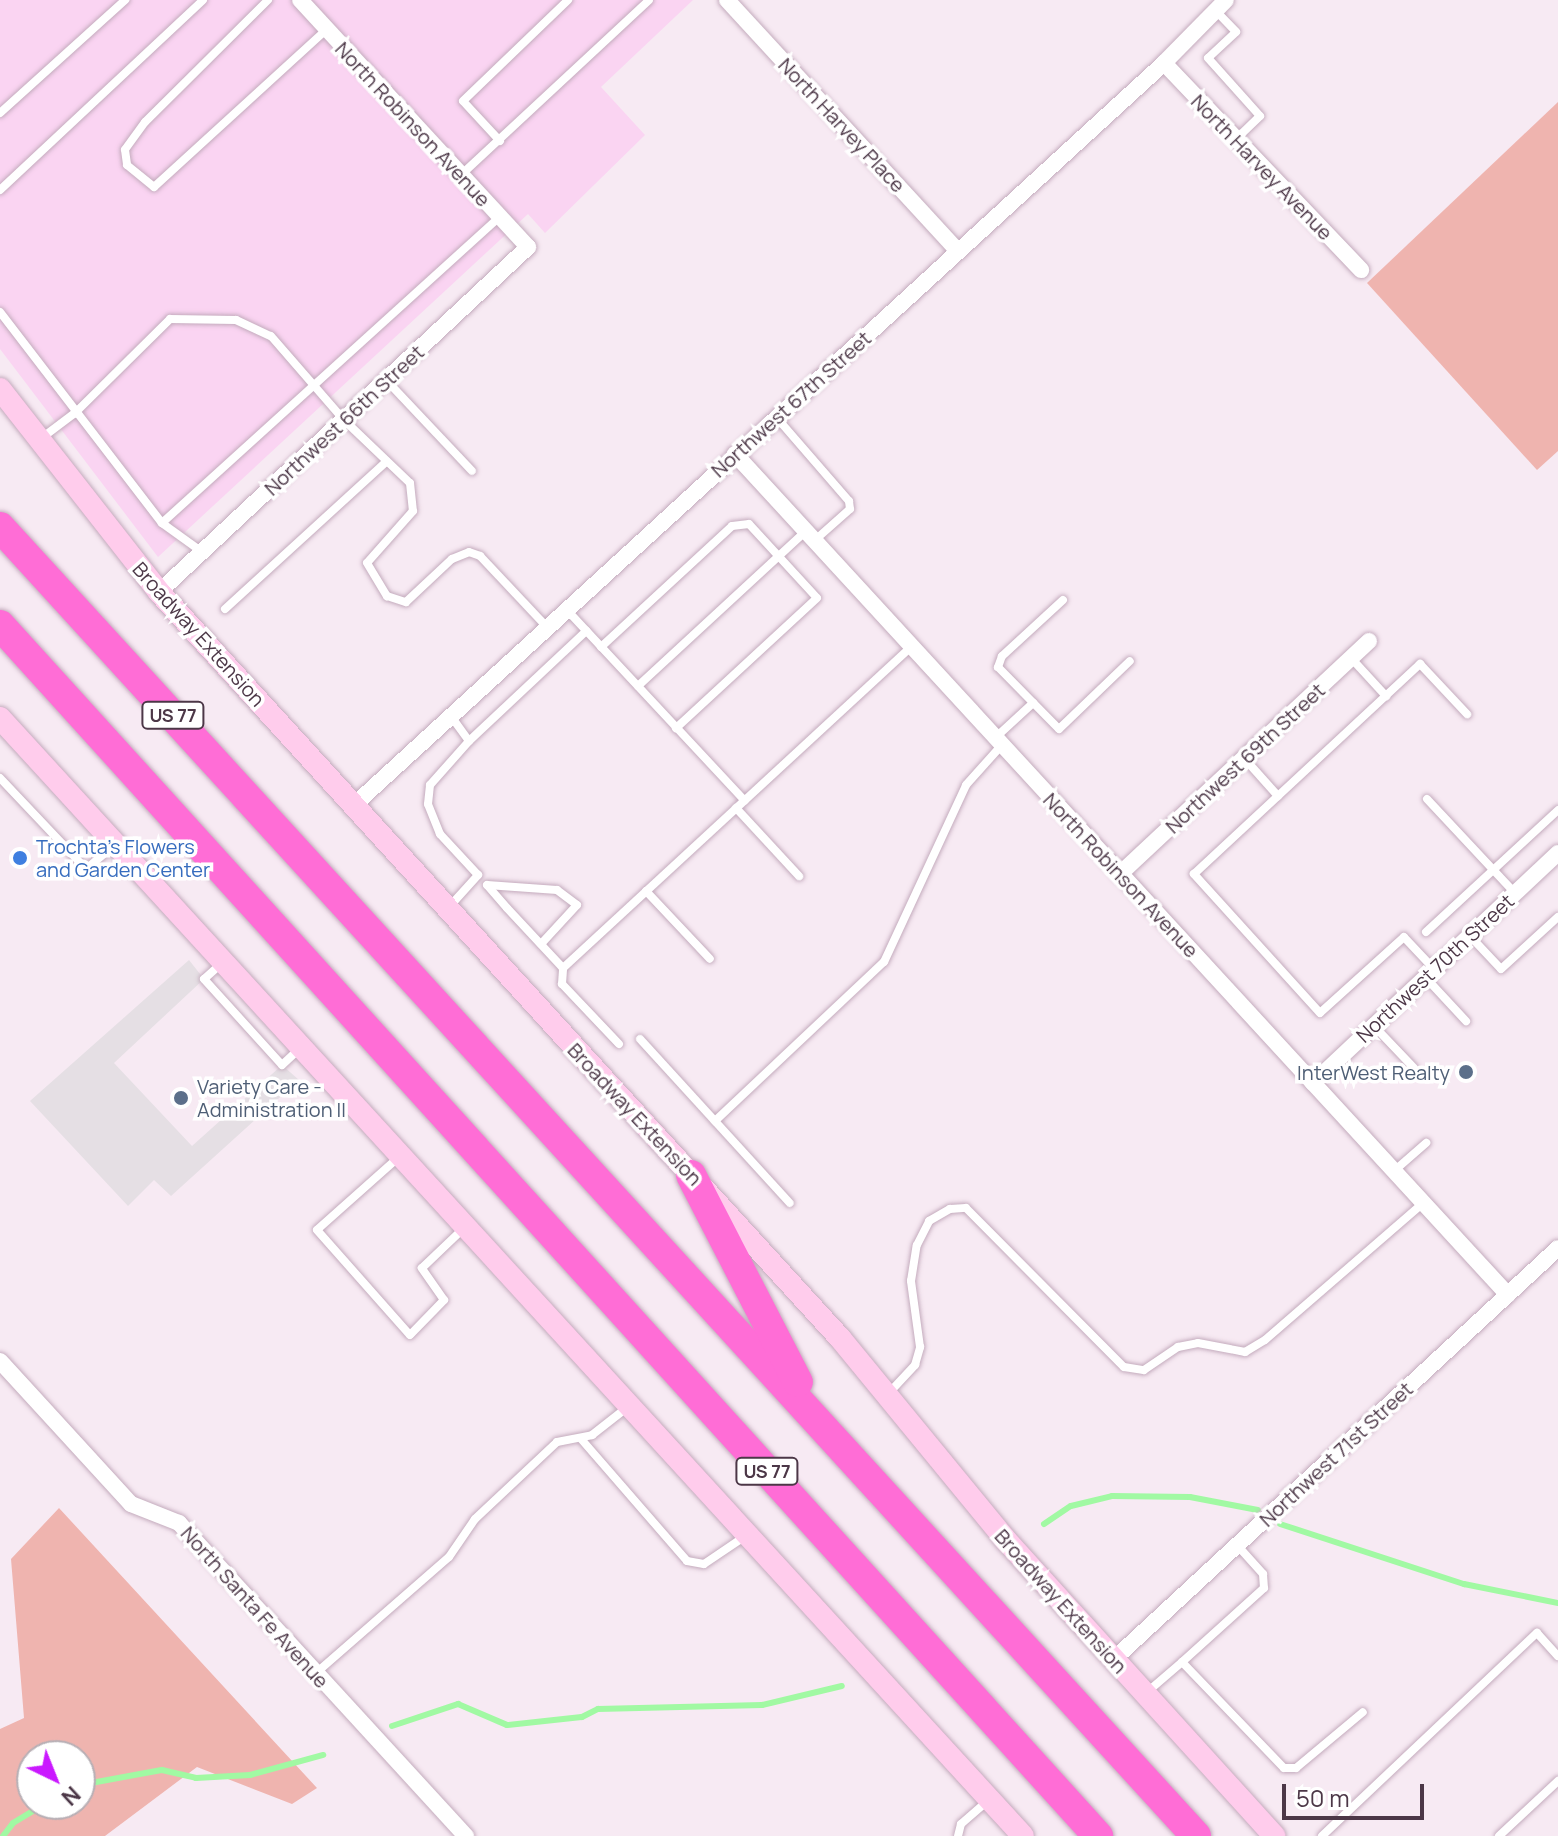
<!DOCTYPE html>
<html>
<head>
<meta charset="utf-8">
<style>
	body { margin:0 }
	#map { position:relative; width:1558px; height:1836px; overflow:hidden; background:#f7eaf3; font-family:Manrope,sans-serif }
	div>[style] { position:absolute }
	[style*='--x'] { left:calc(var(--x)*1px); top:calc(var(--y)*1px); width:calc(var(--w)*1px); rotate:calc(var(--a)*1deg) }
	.commercial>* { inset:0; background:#fad4f2 }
	.green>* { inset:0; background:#efb4af }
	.parking>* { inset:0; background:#e5dfe4 }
	.stream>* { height:6px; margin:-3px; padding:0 3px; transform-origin:3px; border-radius:3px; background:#a1f9a3 }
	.roads { filter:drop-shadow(0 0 2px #c4abbd) drop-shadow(0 0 2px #c4abbd) }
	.lane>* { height:8px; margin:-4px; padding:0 4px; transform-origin:4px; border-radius:4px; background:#fff }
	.street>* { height:16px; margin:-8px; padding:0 8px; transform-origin:8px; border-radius:8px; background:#fff }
	.secondary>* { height:22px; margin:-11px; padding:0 11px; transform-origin:11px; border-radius:11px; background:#ffccec }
	.highway>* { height:30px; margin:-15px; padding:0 15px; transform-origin:15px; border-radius:15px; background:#ff6dd6 }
	.dots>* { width:22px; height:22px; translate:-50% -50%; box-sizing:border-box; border:4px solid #fff; border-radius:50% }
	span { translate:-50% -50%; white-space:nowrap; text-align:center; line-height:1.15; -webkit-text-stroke:7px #fff; paint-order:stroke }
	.shield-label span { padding:2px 6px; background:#fff; border:2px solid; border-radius:6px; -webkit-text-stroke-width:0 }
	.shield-label { font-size:18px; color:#4c3747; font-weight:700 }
	.street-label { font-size:20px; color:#4c3747 }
	.shop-label { font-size:20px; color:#366cbe }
	.left { translate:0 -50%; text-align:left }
	.service-label { font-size:20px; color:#4e5e75 }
	.right { translate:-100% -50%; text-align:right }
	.north { position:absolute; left:16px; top:1740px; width:80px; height:80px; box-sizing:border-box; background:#fff; border:2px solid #b7afb5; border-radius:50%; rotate:137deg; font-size:22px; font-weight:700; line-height:32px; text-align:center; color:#4c3747 }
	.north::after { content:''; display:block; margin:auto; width:28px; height:36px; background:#ca19ff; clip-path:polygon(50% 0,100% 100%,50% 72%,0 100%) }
	.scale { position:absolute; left:1282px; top:1784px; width:142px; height:36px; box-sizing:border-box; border:4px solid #4c3747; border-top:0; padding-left:10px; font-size:24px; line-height:28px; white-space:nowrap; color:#4c3747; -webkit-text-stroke:6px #fff; paint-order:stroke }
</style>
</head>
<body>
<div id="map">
	<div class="commercial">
		<div style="clip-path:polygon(0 0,693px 0,601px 87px,645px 135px,545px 233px,528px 214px,158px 557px,0 349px)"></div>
	</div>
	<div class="green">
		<div style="clip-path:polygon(1558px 102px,1558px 451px,1537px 470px,1367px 283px)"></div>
		<div style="clip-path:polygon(evenodd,59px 1508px,317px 1788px,292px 1804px,197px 1767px,105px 1836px,0 1836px,0 1729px,24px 1718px,11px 1559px,59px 1508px,80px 1756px,80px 1804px,32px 1804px,32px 1756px,80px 1756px)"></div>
	</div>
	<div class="parking">
		<div style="clip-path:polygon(189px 960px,204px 979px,114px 1063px,192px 1146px,282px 1065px,299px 1080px,171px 1196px,154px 1180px,128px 1206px,30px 1101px)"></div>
	</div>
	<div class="stream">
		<div style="--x:1044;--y:1524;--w:32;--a:-34"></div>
		<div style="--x:1071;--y:1506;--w:42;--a:-13.7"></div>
		<div style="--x:1112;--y:1496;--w:78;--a:0.7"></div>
		<div style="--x:1190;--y:1497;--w:69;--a:10.8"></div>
		<div style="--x:1280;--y:1524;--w:194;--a:18.1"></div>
		<div style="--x:1464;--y:1584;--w:96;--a:11.4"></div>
		<div style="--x:392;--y:1726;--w:70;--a:-18.4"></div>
		<div style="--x:458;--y:1704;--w:53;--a:23.2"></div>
		<div style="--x:507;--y:1725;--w:75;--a:-6.1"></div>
		<div style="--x:582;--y:1717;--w:18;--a:-27"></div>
		<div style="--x:598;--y:1709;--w:164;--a:-1.4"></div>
		<div style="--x:762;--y:1705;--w:82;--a:-13.4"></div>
		<div style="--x:80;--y:1785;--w:83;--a:-10.4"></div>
		<div style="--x:162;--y:1770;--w:35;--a:13"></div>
		<div style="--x:196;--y:1778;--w:54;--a:-3.2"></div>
		<div style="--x:250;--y:1775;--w:76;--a:-15.3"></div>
		<div style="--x:3;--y:1836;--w:16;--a:-52"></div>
		<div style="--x:13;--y:1823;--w:37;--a:-31"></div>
	</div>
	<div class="roads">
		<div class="lane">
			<div style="--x:268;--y:0;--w:173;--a:135.2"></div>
			<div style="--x:145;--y:122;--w:34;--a:126"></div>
			<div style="--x:125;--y:150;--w:15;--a:82"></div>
			<div style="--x:127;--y:165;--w:35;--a:39"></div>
			<div style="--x:154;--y:187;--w:233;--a:-42.4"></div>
			<div style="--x:1216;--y:11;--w:29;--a:46"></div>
			<div style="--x:1236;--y:32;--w:38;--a:137"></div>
			<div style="--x:1208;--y:58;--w:78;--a:48.1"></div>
			<div style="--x:1260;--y:116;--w:33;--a:136"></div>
			<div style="--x:0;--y:113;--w:169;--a:-42.1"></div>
			<div style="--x:500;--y:141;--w:54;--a:-132.8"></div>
			<div style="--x:463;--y:101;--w:146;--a:-43.9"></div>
			<div style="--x:462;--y:174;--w:255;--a:-42.9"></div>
			<div style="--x:0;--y:190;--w:278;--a:-43.1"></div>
			<div style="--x:0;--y:312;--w:266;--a:52.5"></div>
			<div style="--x:162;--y:523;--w:49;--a:35.9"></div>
			<div style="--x:386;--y:380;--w:125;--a:46.6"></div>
			<div style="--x:777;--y:418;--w:110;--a:49.1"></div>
			<div style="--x:849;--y:501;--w:8;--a:83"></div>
			<div style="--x:850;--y:509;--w:48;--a:138.4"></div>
			<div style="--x:43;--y:437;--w:39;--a:-37"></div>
			<div style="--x:74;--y:414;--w:135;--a:-44.7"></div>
			<div style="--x:170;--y:319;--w:66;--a:0.9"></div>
			<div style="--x:236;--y:320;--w:38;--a:25"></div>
			<div style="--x:271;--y:336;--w:111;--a:49"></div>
			<div style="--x:344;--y:420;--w:91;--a:43.7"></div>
			<div style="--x:410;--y:483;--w:28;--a:84"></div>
			<div style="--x:413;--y:511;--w:69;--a:131.5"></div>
			<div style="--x:367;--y:563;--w:39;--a:59"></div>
			<div style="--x:387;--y:596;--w:20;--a:18"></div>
			<div style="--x:406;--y:602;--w:63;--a:-43.1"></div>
			<div style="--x:452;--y:559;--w:18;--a:-22"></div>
			<div style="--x:469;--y:552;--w:12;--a:20"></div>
			<div style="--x:480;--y:556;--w:98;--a:46.7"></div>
			<div style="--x:162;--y:523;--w:455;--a:-42.2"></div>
			<div style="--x:1063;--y:600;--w:83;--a:137.4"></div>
			<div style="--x:1002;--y:656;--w:12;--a:110"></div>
			<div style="--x:998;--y:667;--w:87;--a:45.5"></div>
			<div style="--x:1059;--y:729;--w:98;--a:-43.8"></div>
			<div style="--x:225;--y:609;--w:219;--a:-42.4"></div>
			<div style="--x:566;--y:609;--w:262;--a:47"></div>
			<div style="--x:601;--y:647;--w:178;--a:-42.7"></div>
			<div style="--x:732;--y:526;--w:17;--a:-7"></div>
			<div style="--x:749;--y:524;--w:100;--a:47.4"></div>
			<div style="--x:817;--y:598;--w:192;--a:137.3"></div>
			<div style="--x:1351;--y:658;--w:52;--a:47.4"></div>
			<div style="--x:638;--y:686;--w:227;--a:-42.7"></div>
			<div style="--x:995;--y:738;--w:52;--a:-42.6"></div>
			<div style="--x:469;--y:741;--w:161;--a:-43.2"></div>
			<div style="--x:1244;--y:758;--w:51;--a:48.2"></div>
			<div style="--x:0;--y:778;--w:125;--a:46.6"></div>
			<div style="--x:86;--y:869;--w:38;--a:-40"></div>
			<div style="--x:1427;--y:799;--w:129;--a:46.9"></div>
			<div style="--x:736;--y:808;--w:93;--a:47.2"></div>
			<div style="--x:646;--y:891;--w:93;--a:46.7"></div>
			<div style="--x:450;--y:906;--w:42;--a:-47.9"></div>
			<div style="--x:478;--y:875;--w:56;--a:-132.8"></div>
			<div style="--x:440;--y:834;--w:32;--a:-112"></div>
			<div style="--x:428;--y:804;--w:19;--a:-84"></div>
			<div style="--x:430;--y:785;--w:59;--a:-48.4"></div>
			<div style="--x:469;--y:741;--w:31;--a:-126"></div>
			<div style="--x:1426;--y:932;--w:180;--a:-42.7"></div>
			<div style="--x:1470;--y:936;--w:45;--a:46.8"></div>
			<div style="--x:1501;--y:969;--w:77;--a:-42.4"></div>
			<div style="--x:541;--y:944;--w:53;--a:-47.3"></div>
			<div style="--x:577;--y:905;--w:25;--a:-143"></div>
			<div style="--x:557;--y:890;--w:70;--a:-175.9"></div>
			<div style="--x:487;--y:885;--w:30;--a:49"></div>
			<div style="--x:507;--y:908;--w:82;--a:47"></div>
			<div style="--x:222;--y:963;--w:24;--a:138"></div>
			<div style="--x:204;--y:979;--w:116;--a:47.8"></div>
			<div style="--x:282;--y:1065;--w:26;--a:-43"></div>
			<div style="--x:1434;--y:969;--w:44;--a:-133.2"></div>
			<div style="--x:1404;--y:937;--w:113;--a:137.9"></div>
			<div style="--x:1320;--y:1013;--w:188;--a:-132.2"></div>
			<div style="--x:1194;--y:874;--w:309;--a:-42.9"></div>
			<div style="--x:1420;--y:664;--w:69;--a:46.8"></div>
			<div style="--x:1426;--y:978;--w:59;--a:47.1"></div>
			<div style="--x:1374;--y:1026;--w:58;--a:46.4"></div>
			<div style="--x:640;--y:1039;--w:222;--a:47.6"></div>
			<div style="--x:619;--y:1044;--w:83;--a:-133.5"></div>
			<div style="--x:562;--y:984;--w:16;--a:-86"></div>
			<div style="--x:563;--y:968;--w:472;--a:-42.7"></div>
			<div style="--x:715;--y:1121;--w:232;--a:-43.3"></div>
			<div style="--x:884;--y:962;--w:195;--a:-65.1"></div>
			<div style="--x:966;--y:785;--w:52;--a:-48.1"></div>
			<div style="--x:400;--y:1156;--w:111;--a:138.3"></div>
			<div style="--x:317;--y:1230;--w:140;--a:48.5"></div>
			<div style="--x:410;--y:1335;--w:49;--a:-45.8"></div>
			<div style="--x:444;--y:1300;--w:39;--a:-125"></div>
			<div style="--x:422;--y:1268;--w:57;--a:-43.6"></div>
			<div style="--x:1394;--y:1171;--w:43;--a:-41.2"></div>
			<div style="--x:888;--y:1394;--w:40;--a:-47"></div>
			<div style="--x:915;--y:1365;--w:19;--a:-74"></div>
			<div style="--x:920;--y:1347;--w:67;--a:-97.8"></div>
			<div style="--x:911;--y:1281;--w:36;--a:-81"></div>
			<div style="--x:917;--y:1245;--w:27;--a:-63"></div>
			<div style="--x:929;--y:1221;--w:24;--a:-30"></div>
			<div style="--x:950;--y:1209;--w:16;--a:-4"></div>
			<div style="--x:966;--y:1208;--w:224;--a:45.2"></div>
			<div style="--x:1124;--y:1367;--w:20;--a:9"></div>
			<div style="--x:1144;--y:1370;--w:41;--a:-34.1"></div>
			<div style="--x:1178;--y:1347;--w:20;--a:-11"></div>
			<div style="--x:1198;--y:1343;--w:48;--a:10.8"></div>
			<div style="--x:1245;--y:1352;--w:23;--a:-31"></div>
			<div style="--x:1265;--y:1340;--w:209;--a:-40.9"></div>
			<div style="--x:582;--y:1440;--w:160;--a:49"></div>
			<div style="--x:687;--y:1561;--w:17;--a:10"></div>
			<div style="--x:704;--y:1564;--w:52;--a:-34"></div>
			<div style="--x:1237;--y:1545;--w:39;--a:48"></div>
			<div style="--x:1263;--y:1574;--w:14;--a:86"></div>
			<div style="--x:1264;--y:1588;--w:110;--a:137.9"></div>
			<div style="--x:1182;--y:1662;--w:147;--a:46.1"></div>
			<div style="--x:1284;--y:1768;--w:12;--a:0"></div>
			<div style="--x:1296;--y:1768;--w:87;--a:-39.9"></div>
			<div style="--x:316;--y:1673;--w:176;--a:-41.1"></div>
			<div style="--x:449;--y:1557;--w:46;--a:-55.6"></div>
			<div style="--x:475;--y:1519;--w:112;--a:-43.2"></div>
			<div style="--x:557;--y:1442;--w:36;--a:-11"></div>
			<div style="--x:592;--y:1435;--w:47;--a:-38.1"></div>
			<div style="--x:1146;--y:1693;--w:48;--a:-40.7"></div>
			<div style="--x:958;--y:1836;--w:12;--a:-76"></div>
			<div style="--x:961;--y:1824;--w:37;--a:-41"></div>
			<div style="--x:1322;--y:1836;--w:296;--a:-43.4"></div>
			<div style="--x:1537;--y:1633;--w:31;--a:48"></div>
			<div style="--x:1499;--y:1836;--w:81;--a:-43"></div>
		</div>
		<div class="street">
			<div style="--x:727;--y:0;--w:340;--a:47.4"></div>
			<div style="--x:1164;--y:63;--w:286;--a:46.4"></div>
			<div style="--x:735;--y:454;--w:1142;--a:47.41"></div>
			<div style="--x:159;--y:592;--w:505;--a:-43.07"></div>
			<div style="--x:528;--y:247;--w:336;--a:-132.7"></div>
			<div style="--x:353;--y:806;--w:1100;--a:-42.49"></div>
			<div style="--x:1164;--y:63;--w:88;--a:-45.5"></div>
			<div style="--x:1120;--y:874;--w:341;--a:-43.1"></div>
			<div style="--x:1313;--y:1083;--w:336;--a:-43.2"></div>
			<div style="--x:0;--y:1361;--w:194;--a:47.5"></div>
			<div style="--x:131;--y:1504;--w:52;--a:21.6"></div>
			<div style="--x:179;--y:1523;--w:425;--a:47.5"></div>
			<div style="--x:1113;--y:1660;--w:606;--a:-42.79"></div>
		</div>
		<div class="secondary">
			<div style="--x:0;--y:389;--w:258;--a:51.9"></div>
			<div style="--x:159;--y:592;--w:1010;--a:47.61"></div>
			<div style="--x:840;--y:1338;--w:260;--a:50.6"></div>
			<div style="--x:1005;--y:1539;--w:401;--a:47.8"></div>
			<div style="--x:0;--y:718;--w:1515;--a:47.54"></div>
		</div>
		<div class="highway">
			<div style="--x:0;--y:527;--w:1773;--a:47.58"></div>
			<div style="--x:0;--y:625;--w:1635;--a:47.8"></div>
			<div style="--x:691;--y:1175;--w:233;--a:62.7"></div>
		</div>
	</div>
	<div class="dots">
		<div style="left:20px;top:858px;background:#3f7fe0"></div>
		<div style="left:1466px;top:1072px;background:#5c6f8a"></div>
		<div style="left:181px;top:1098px;background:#5c6f8a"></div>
	</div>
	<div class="shield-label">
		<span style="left:173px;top:715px">US 77</span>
		<span style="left:767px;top:1471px">US 77</span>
	</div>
	<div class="street-label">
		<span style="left:413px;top:124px;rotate:47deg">North Robinson Avenue</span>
		<span style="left:842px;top:125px;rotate:47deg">North Harvey Place</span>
		<span style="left:1262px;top:167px;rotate:46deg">North Harvey Avenue</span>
		<span style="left:791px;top:404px;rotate:-42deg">Northwest 67th Street</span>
		<span style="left:344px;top:420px;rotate:-43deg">Northwest 66th Street</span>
		<span style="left:199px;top:634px;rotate:48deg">Broadway Extension</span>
		<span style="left:1245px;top:758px;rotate:-43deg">Northwest 69th Street</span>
		<span style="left:1121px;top:875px;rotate:47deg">North Robinson Avenue</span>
		<span style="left:1435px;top:968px;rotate:-43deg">Northwest 70th Street</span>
		<span style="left:635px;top:1114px;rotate:47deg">Broadway Extension</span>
		<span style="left:1336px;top:1454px;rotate:-43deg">Northwest 71st Street</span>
		<span style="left:1061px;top:1601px;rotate:48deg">Broadway Extension</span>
		<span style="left:255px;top:1607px;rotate:48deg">North Santa Fe Avenue</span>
	</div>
	<div class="shop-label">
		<span class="left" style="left:36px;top:858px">Trochta's Flowers<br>and Garden Center</span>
	</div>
	<div class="service-label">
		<span class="right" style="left:1450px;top:1072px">InterWest Realty</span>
		<span class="left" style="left:197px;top:1098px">Variety Care -<br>Administration II</span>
	</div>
	<div class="north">N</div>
	<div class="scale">50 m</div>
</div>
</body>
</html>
